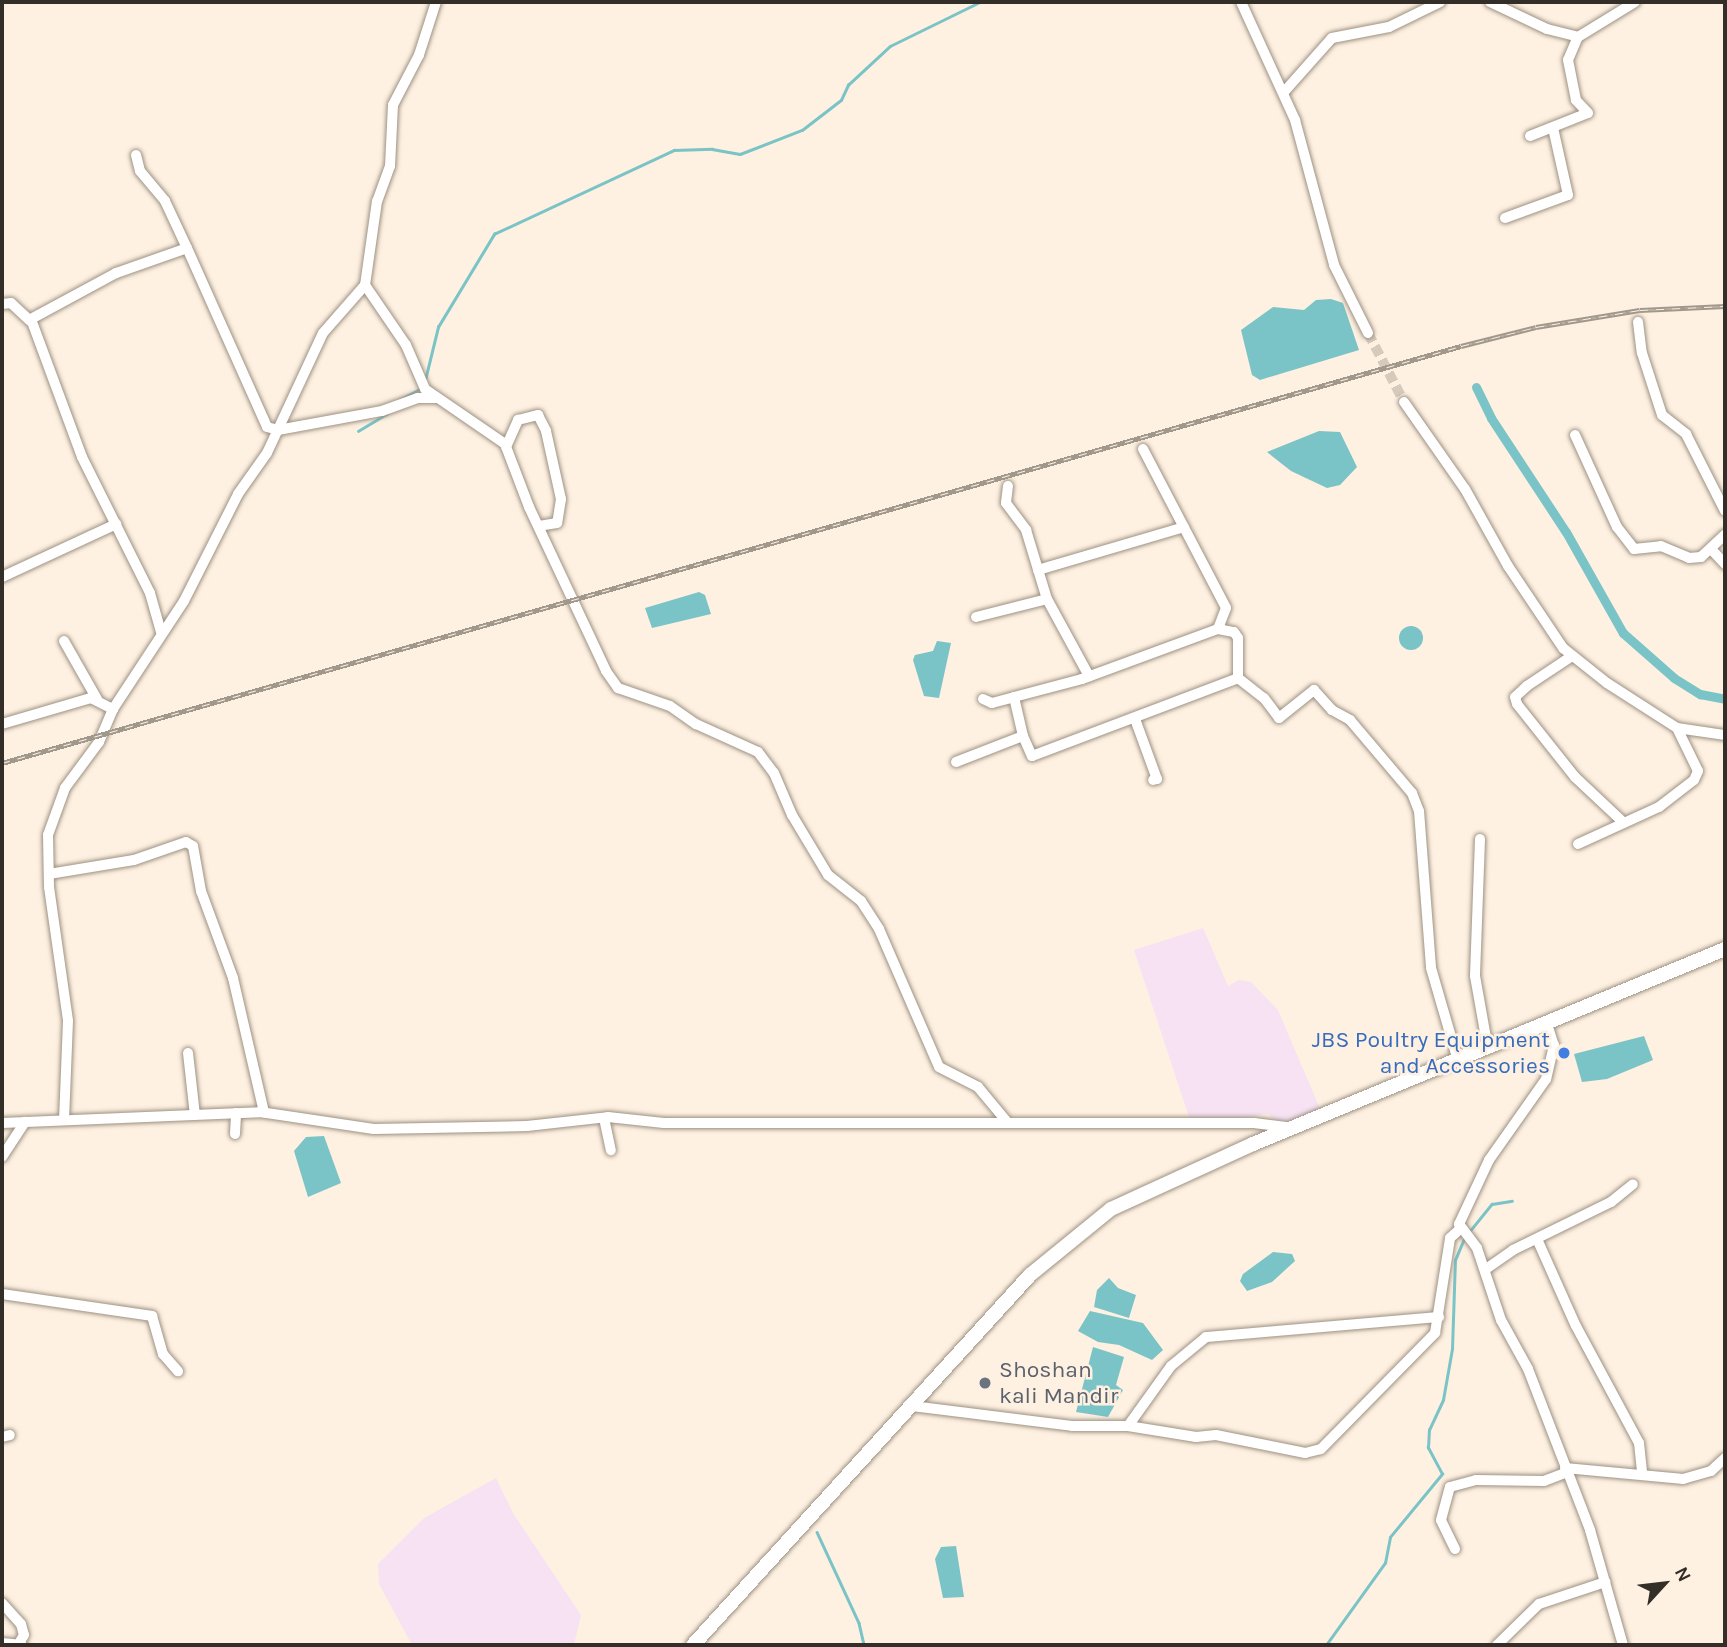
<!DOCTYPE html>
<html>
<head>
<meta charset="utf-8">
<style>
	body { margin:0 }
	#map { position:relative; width:1727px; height:1647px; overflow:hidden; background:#fef1e1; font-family:Karla,sans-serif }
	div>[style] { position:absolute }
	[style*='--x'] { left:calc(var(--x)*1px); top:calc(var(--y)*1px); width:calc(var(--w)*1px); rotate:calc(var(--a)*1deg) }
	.industrial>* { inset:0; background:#f6e2f3 }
	.water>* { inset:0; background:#7ac3c6 }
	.round { border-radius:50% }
	.stream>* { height:2.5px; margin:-1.25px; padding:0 1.25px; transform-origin:1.25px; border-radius:1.25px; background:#7ac3c6 }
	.canal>* { height:9px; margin:-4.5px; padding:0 4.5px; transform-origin:4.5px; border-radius:4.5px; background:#7ac3c6 }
	.minor-tunnel>* { height:10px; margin-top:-5px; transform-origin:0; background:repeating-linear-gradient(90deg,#d5cabc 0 10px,transparent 0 15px) }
	.roads { filter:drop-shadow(0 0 2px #9d9183) drop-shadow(0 0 2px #9d9183) }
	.minor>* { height:10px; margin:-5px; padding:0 5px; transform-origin:5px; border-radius:5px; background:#fff }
	.highway>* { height:14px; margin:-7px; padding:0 7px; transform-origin:7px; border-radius:7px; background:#fff }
	.rail>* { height:5px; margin-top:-2.5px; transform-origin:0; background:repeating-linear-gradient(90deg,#fef1e1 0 8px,#a1988c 0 16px); box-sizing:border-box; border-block:2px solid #a1988c }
	.dots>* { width:19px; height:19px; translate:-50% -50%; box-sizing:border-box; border:4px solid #fef1e1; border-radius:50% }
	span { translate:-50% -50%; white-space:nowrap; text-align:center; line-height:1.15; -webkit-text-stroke:5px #fef1e1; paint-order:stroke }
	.shop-label { font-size:23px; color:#366cbe }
	.right { translate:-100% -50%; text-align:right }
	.worship-label { font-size:23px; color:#5b616d }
	.left { translate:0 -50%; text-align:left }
	.frame { position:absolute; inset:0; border:4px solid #332e28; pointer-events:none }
	.north { position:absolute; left:1629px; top:1549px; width:70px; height:70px; -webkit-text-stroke:5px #fef1e1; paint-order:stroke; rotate:63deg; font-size:19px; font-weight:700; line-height:28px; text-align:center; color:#332e28 }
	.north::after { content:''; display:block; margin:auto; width:24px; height:32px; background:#332e28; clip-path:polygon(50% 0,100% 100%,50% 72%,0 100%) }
</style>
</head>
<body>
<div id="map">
	<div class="industrial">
		<div style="clip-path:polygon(1203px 928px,1228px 986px,1239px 980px,1251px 982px,1278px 1010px,1321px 1111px,1291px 1122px,1276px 1121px,1268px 1114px,1191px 1123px,1134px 950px)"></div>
		<div style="clip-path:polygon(496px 1478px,513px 1513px,581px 1615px,574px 1645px,412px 1645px,379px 1584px,378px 1564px,424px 1518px)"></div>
	</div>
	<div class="water">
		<div style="clip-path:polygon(1331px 299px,1343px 303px,1359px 350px,1260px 380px,1252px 375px,1241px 330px,1273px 307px,1304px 310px,1316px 300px)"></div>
		<div style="clip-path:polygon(1319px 431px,1340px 432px,1357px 467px,1340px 485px,1327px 488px,1291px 471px,1267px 452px)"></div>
		<div style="clip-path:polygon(699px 592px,705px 595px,711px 614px,652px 628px,645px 608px)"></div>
		<div class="round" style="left:1399px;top:626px;width:24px;height:24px"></div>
		<div style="clip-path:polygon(937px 641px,951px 643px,939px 698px,924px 696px,913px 660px,915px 655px,933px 651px)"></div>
		<div style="clip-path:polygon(1644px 1036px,1653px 1060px,1607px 1079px,1582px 1082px,1574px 1054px)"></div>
		<div style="clip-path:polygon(324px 1136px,341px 1183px,308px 1197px,294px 1151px,306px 1137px)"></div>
		<div style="clip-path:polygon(1273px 1252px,1292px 1254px,1295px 1261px,1272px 1282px,1247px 1291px,1240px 1281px,1243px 1274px)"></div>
		<div style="clip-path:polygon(1109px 1278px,1118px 1288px,1136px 1295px,1129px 1318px,1094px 1307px,1097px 1290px)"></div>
		<div style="clip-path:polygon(1090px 1311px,1143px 1323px,1163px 1350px,1152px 1360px,1119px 1345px,1098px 1342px,1078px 1331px)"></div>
		<div style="clip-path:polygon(1093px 1347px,1124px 1357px,1116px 1385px,1123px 1390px,1108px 1417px,1076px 1412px)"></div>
		<div style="clip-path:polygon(956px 1546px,964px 1597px,943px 1598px,935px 1559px,941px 1547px)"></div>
	</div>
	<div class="stream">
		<div style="--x:425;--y:380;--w:55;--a:-76.2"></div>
		<div style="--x:438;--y:327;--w:109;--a:-58.9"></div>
		<div style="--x:494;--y:234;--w:199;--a:-25"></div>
		<div style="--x:674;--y:150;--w:38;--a:-2"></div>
		<div style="--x:712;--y:149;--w:28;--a:10"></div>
		<div style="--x:740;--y:154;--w:66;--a:-21.2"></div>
		<div style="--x:802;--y:130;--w:49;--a:-37.6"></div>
		<div style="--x:841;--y:100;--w:17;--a:-65"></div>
		<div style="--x:848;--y:85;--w:57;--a:-42.9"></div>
		<div style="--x:890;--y:46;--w:100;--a:-26.1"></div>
		<div style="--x:399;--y:400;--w:24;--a:-28"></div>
		<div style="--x:358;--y:431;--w:35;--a:-31"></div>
		<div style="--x:1469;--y:1232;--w:36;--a:-51"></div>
		<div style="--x:1492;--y:1204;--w:20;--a:-9"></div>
		<div style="--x:817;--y:1532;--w:100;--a:65.2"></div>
		<div style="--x:859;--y:1623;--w:23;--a:77"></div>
		<div style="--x:1326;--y:1645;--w:101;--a:-54.3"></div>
		<div style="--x:1385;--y:1563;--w:26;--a:-79"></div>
		<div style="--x:1390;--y:1537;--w:82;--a:-50.5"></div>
		<div style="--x:1442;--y:1474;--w:30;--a:-118"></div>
		<div style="--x:1428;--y:1448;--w:18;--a:-87"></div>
		<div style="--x:1429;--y:1430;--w:33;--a:-65"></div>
		<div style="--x:1443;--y:1400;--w:52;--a:-80"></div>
		<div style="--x:1452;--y:1349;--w:89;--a:-88.1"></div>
		<div style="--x:1455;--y:1260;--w:25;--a:-67"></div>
	</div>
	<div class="canal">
		<div style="--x:1476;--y:387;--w:34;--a:64"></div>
		<div style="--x:1491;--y:418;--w:136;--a:56.7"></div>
		<div style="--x:1566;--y:532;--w:116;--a:60.6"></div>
		<div style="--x:1623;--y:633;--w:68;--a:41.4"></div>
		<div style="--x:1674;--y:678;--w:31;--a:32"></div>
		<div style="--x:1700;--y:694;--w:25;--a:11"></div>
	</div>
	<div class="minor-tunnel">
		<div style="--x:1368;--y:333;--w:78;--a:62.4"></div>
	</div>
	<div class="roads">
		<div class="minor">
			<div style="--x:436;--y:2;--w:56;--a:107.8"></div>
			<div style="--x:419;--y:55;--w:56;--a:117.5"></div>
			<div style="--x:393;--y:105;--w:61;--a:92.8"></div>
			<div style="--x:390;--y:166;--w:37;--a:110"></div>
			<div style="--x:377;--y:201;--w:85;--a:98.1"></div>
			<div style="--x:365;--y:285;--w:73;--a:55.7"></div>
			<div style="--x:406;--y:345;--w:48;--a:66.6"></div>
			<div style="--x:425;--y:389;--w:97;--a:34.5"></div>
			<div style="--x:505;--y:444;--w:67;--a:69.1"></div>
			<div style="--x:529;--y:507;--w:181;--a:64.8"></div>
			<div style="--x:606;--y:671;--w:21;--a:55"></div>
			<div style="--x:618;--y:688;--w:55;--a:19.1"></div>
			<div style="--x:670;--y:706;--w:32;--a:35"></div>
			<div style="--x:696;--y:724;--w:68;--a:24.3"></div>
			<div style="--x:758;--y:752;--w:26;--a:53"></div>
			<div style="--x:774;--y:773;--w:46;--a:66.8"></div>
			<div style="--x:792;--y:815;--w:70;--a:59"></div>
			<div style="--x:828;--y:875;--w:42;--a:38.2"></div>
			<div style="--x:861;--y:901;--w:33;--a:57"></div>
			<div style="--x:879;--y:929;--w:150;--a:66.5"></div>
			<div style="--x:939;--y:1067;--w:44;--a:27.1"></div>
			<div style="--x:978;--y:1087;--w:47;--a:50.2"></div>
			<div style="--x:1241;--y:2;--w:130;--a:65.4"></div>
			<div style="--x:1295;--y:120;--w:150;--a:74.9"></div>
			<div style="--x:1334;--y:265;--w:76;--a:63.4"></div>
			<div style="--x:1490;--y:2;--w:63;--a:25.3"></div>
			<div style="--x:1547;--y:29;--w:32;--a:14"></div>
			<div style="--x:1284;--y:92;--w:72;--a:-48.4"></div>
			<div style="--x:1332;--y:38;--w:58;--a:-10.9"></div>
			<div style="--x:1389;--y:27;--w:57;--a:-26.1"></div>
			<div style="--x:1530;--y:136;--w:62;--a:-21.6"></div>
			<div style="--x:1588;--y:113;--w:18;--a:-133"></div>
			<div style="--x:1576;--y:100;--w:41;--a:-101.3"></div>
			<div style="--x:1568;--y:60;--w:25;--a:-67"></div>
			<div style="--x:1578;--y:37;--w:67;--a:-31.6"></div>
			<div style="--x:136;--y:155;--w:16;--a:76"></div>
			<div style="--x:140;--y:171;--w:39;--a:50"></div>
			<div style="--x:165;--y:201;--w:52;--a:64.9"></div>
			<div style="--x:1505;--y:218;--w:67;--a:-20.1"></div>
			<div style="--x:1568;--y:195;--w:69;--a:-102.6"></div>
			<div style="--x:2;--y:304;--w:9;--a:-6"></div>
			<div style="--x:11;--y:303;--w:26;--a:43"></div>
			<div style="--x:1638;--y:322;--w:31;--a:83"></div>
			<div style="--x:1642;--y:353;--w:65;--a:72.1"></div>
			<div style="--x:1662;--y:415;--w:31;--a:38"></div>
			<div style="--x:1686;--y:434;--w:86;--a:63.1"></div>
			<div style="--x:1404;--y:402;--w:106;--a:55"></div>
			<div style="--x:1465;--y:489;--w:88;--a:60.8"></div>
			<div style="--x:1508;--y:566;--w:99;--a:56.1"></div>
			<div style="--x:1563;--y:648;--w:56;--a:38.5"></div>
			<div style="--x:1607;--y:683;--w:83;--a:32.7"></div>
			<div style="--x:1677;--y:728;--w:49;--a:8.3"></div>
			<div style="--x:1575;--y:435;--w:101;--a:65.5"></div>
			<div style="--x:1617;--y:527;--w:28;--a:52"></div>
			<div style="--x:1634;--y:549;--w:27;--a:-6"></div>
			<div style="--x:1661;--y:546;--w:30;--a:23"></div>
			<div style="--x:1689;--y:558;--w:12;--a:-5"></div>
			<div style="--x:1701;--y:557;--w:33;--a:-43"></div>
			<div style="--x:506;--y:447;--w:30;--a:-66"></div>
			<div style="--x:518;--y:420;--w:21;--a:-14"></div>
			<div style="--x:538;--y:415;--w:18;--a:63"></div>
			<div style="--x:546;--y:431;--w:70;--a:77.6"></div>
			<div style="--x:561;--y:499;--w:24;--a:99"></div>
			<div style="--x:557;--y:523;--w:18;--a:171"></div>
			<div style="--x:1143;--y:449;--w:179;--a:62.4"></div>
			<div style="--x:1226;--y:608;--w:22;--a:111"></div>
			<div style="--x:1218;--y:629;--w:16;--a:11"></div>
			<div style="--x:1234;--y:632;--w:7;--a:56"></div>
			<div style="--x:1238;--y:638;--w:40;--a:90"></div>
			<div style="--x:1238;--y:678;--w:33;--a:38"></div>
			<div style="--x:1264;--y:698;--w:25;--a:53"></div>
			<div style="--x:1279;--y:718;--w:45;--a:-38.7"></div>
			<div style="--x:1314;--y:690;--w:27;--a:48"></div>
			<div style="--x:1332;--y:710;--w:21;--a:29"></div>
			<div style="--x:1350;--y:720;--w:96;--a:49.7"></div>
			<div style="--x:1412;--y:793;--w:19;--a:69"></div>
			<div style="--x:1419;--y:811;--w:157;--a:85.6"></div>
			<div style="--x:1431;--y:968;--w:97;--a:73.8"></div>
			<div style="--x:1008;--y:486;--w:17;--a:97"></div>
			<div style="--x:1006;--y:503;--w:34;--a:53"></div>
			<div style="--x:1026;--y:530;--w:72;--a:73.1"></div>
			<div style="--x:1047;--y:599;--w:88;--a:61.4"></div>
			<div style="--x:1711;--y:549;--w:21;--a:47"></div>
			<div style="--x:1038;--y:570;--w:152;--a:-16.4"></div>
			<div style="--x:2;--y:577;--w:126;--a:-24.9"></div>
			<div style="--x:976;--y:617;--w:73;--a:-14.2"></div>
			<div style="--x:161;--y:632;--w:41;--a:-105.8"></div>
			<div style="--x:150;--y:593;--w:152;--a:-116.6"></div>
			<div style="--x:82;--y:457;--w:147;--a:-110.3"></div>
			<div style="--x:31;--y:319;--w:97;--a:-28.4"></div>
			<div style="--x:116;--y:273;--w:75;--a:-19.4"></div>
			<div style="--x:187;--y:248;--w:196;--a:65.9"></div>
			<div style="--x:267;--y:427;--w:11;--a:15"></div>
			<div style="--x:278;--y:430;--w:106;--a:-10.4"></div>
			<div style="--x:382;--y:411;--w:38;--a:-20"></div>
			<div style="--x:418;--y:398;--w:19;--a:0"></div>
			<div style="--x:64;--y:641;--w:67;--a:60.4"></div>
			<div style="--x:1572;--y:656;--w:54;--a:146.3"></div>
			<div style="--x:1527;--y:686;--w:16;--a:137"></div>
			<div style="--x:1515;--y:697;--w:7;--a:74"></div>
			<div style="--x:1517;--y:704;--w:93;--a:51.5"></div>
			<div style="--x:1575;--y:777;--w:67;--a:43.2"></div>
			<div style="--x:983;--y:699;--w:10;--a:24"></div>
			<div style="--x:992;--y:703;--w:23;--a:-15"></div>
			<div style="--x:113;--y:709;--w:129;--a:-56.7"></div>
			<div style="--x:184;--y:601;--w:120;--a:-63.2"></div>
			<div style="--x:238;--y:494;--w:50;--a:-54.7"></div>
			<div style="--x:267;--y:453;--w:132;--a:-65"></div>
			<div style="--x:323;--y:333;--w:64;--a:-48.8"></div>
			<div style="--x:1135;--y:719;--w:64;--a:69.9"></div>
			<div style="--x:1157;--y:779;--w:4;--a:166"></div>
			<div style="--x:2;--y:724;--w:93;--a:-16.3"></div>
			<div style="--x:91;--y:698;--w:25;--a:27"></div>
			<div style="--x:113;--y:709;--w:36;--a:113"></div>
			<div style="--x:99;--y:742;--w:57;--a:126.5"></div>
			<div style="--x:65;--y:788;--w:50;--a:109.9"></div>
			<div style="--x:48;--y:835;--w:52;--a:88.9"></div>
			<div style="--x:49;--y:887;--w:135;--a:81.9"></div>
			<div style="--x:68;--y:1021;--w:99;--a:92.3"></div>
			<div style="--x:1023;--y:736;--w:22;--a:66"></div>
			<div style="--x:1032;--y:756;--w:220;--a:-20.7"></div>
			<div style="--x:956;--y:762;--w:72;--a:-21.2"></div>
			<div style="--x:1023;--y:736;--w:40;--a:-103"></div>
			<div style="--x:1014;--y:697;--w:70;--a:-14.8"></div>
			<div style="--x:1082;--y:679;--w:145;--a:-20.2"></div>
			<div style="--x:1480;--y:839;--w:137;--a:92.1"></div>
			<div style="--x:1475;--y:976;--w:74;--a:79.9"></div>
			<div style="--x:1578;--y:844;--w:89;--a:-24.6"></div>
			<div style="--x:1659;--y:807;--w:44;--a:-37.6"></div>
			<div style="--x:1694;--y:780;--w:10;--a:-66"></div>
			<div style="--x:1698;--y:771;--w:48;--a:-116"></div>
			<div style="--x:49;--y:874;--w:86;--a:-9.4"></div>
			<div style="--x:134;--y:860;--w:55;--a:-19.1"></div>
			<div style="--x:186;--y:842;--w:8;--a:30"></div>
			<div style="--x:193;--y:846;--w:46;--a:79.9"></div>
			<div style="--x:201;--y:891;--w:93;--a:69.8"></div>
			<div style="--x:233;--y:978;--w:138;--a:77"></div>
			<div style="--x:1547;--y:1024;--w:22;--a:72"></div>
			<div style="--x:1554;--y:1045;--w:35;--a:103"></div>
			<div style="--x:1546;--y:1079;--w:99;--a:125.1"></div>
			<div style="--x:1489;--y:1160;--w:71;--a:115.1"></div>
			<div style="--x:1459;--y:1224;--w:30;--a:53"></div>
			<div style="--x:1477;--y:1248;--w:76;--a:71.6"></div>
			<div style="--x:1501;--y:1320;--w:56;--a:61.1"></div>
			<div style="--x:1528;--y:1369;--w:173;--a:68.9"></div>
			<div style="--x:1590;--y:1530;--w:120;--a:74"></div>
			<div style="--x:188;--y:1053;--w:62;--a:83.6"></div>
			<div style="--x:604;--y:1118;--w:33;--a:78"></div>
			<div style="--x:2;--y:1123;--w:258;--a:-2.4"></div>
			<div style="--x:260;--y:1112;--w:115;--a:8.5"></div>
			<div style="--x:374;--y:1129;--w:153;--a:-1.1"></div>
			<div style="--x:527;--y:1126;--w:81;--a:-6.3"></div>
			<div style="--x:608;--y:1117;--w:56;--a:6.1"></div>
			<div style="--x:664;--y:1123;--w:590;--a:0"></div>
			<div style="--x:1254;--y:1123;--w:40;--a:7.1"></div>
			<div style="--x:235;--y:1134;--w:21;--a:-87"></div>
			<div style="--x:2;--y:1157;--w:42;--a:-56.7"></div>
			<div style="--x:1537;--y:1239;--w:95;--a:65.9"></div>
			<div style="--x:1576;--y:1326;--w:133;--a:61.7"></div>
			<div style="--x:1639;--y:1443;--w:30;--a:84"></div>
			<div style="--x:1486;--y:1269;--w:33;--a:-35"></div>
			<div style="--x:1513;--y:1250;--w:109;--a:-26.1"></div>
			<div style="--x:1611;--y:1202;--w:28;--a:-39"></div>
			<div style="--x:2;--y:1294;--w:152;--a:8.3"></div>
			<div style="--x:152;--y:1316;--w:40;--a:74"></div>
			<div style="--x:163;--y:1354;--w:23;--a:49"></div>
			<div style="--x:912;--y:1406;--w:161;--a:7.1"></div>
			<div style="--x:1072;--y:1426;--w:56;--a:0"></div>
			<div style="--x:1128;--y:1426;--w:69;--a:9.2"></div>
			<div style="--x:1196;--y:1437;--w:20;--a:-6"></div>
			<div style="--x:1216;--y:1435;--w:91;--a:11.4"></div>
			<div style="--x:1305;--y:1453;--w:16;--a:-14"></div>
			<div style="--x:1321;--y:1449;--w:163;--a:-45.5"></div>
			<div style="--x:1435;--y:1333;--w:96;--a:-81"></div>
			<div style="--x:1450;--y:1238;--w:15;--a:-42"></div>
			<div style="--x:1128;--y:1426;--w:74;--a:-54.4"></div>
			<div style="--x:1171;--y:1366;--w:45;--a:-39.6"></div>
			<div style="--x:1206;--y:1337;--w:234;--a:-4.9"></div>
			<div style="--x:2;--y:1437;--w:8;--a:-14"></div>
			<div style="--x:1565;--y:1468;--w:119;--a:5.3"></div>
			<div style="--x:1683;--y:1479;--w:29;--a:-16"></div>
			<div style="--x:1711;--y:1471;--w:19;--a:-43"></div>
			<div style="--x:1455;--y:1549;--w:32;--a:-116"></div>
			<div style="--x:1441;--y:1520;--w:34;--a:-75"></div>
			<div style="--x:1450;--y:1487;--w:27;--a:-15"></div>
			<div style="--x:1476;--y:1480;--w:68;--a:0.8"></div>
			<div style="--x:1544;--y:1481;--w:22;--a:-21"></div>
			<div style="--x:2;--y:1603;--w:28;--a:48"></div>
			<div style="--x:21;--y:1624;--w:11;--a:75"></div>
			<div style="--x:24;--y:1635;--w:12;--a:121"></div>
			<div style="--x:2;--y:1643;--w:20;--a:6"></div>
			<div style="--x:1497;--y:1645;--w:59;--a:-44.3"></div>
			<div style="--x:1539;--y:1604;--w:70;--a:-18.4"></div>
		</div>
		<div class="highway">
			<div style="--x:693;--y:1645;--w:500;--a:-47.67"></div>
			<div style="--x:1030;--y:1275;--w:104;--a:-39.2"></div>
			<div style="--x:1111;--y:1209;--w:156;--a:-24.6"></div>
			<div style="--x:1253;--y:1144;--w:511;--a:-22.45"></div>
		</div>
	</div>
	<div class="rail">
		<div style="--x:2;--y:763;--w:1517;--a:-15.95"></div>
		<div style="--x:1461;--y:346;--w:77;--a:-14.2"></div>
		<div style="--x:1536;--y:327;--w:105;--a:-9.3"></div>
		<div style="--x:1640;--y:310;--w:85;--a:-2.7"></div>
	</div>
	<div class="dots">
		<div style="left:1564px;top:1053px;background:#3f7fe0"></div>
		<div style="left:985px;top:1383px;background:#6b7280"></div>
	</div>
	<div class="shop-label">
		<span class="right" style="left:1550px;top:1053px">JBS Poultry Equipment<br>and Accessories</span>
	</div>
	<div class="worship-label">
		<span class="left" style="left:999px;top:1383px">Shoshan<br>kali Mandir</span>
	</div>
	<div class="frame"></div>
	<div class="north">N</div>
</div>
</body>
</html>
